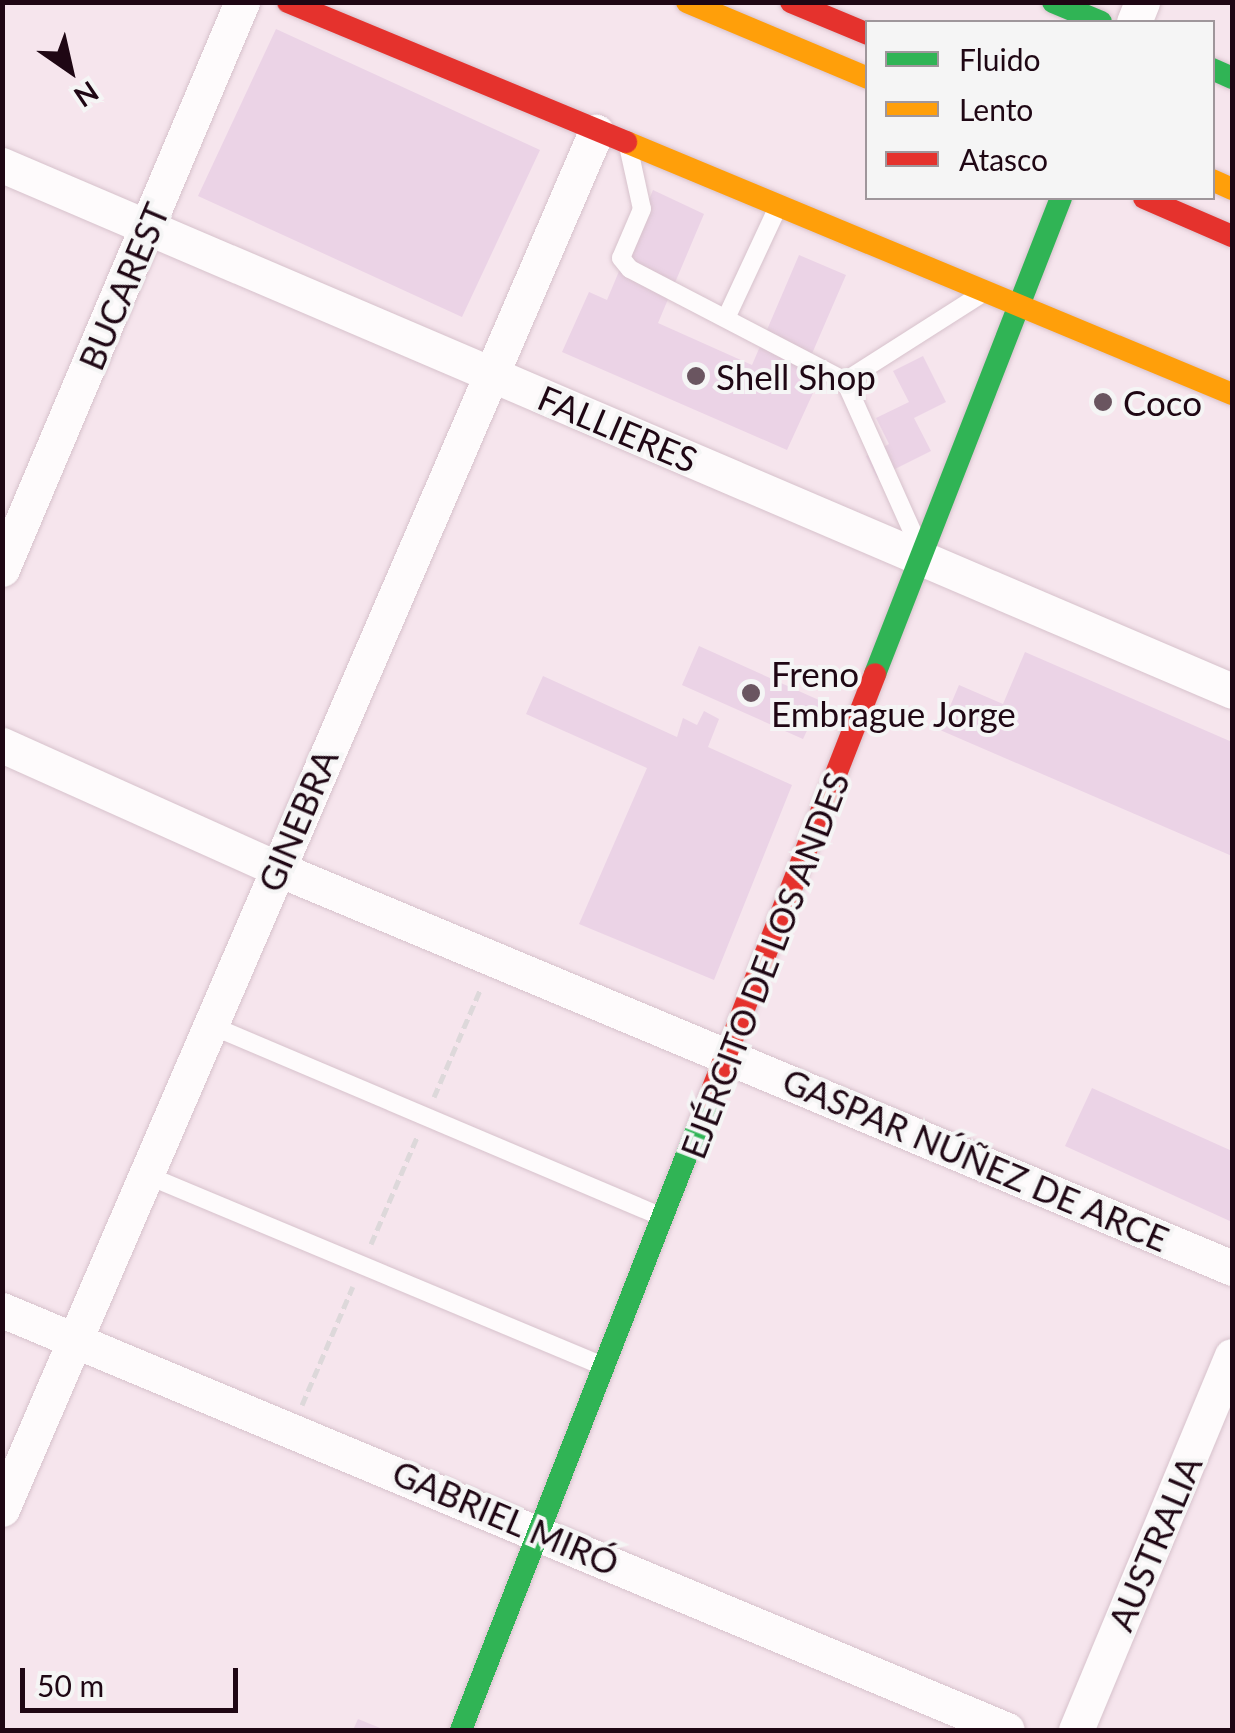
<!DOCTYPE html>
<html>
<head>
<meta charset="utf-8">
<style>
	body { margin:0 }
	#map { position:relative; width:1235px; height:1733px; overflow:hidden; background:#f6e5ed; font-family:Lato,sans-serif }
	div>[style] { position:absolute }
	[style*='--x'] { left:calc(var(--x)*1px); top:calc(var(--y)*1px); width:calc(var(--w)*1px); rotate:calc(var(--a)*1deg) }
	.building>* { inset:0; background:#ebd3e6 }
	.path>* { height:5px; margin-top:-2.5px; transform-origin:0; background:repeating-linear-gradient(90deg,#ddd8da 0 10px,transparent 0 15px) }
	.roads { filter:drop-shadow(0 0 2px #d7c2cc) drop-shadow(0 0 2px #d7c2cc) }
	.lane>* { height:18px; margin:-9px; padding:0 9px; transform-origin:9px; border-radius:9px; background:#fefbfc }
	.street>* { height:35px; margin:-17.5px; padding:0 17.5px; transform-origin:17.5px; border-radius:17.5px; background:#fefbfc }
	.fast>* { height:22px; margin:-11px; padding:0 11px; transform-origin:11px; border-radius:11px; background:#30b455 }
	.slow>* { height:22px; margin:-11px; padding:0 11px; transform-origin:11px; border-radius:11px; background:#ff9f0a }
	.jam>* { height:22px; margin:-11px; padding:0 11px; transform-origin:11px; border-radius:11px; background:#e5322d }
	.dots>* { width:28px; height:28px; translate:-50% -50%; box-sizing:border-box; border:5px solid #f5f5f5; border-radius:50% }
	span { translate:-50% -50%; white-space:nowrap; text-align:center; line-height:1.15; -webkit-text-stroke:8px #f5f5f5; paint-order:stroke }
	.street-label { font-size:35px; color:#1f0714 }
	.poi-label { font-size:35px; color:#1f0714 }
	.left { translate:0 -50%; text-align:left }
	.frame { position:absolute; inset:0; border:5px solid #1f0714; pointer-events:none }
	.legend { position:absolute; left:865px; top:20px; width:350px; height:180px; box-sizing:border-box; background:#f5f5f5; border:2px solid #9f969b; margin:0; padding:12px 18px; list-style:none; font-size:30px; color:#1f0714 }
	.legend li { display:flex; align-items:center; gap:20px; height:50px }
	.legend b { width:50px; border:2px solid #9f969b }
	.north { position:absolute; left:20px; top:20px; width:100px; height:100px; -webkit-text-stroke:8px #f5f5f5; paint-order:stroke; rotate:146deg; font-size:28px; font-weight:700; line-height:40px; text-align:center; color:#1f0714 }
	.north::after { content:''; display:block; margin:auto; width:35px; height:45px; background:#1f0714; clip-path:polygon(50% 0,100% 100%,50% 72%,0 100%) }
	.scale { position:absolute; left:20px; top:1668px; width:218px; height:45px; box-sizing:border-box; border:5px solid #1f0714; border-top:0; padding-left:12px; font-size:30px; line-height:35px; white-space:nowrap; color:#1f0714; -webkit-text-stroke:8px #f5f5f5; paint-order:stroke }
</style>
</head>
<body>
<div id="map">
	<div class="building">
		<div style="clip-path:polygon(276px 29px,540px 150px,462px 317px,198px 196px)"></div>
		<div style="clip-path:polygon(653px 190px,704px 214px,658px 323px,752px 365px,799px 255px,846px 275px,798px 386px,813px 393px,787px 450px,562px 352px,589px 292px,607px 300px)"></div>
		<div style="clip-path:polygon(923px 356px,946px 402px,914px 418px,931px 451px,877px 478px,866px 456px,889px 444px,876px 418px,909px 402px,893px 371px)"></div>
		<div style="clip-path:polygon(699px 646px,821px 701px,803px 739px,682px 685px)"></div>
		<div style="clip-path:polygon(1025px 652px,1232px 742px,1232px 856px,940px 730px,959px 685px,1003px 704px)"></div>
		<div style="clip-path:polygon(543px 676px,677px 737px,683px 718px,697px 725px,704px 711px,719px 719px,708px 747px,792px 785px,714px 980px,579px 924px,647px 768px,526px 714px)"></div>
		<div style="clip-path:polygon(1092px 1088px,1232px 1151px,1232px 1222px,1065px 1146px)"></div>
		<div style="clip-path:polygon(358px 1719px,385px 1730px,353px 1730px)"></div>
	</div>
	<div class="path">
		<div style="--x:434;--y:1097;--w:119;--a:-66.7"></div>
		<div style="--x:371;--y:1244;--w:119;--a:-66.7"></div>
		<div style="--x:302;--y:1405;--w:129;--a:-66.8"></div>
	</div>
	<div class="roads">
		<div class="lane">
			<div style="--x:629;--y:150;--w:60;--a:77.6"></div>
			<div style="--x:642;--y:209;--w:53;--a:113.2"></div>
			<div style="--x:621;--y:258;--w:14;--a:51"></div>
			<div style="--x:630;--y:269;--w:242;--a:27.5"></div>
			<div style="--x:845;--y:381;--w:179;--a:65.9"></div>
			<div style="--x:728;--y:314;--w:116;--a:-65"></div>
			<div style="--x:845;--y:381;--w:160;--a:-32.5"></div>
			<div style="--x:210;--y:1025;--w:490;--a:23"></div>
			<div style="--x:144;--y:1174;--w:494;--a:22.7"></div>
		</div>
		<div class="street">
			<div style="--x:1134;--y:22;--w:22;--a:-68"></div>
			<div style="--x:2;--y:165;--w:1338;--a:23.15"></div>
			<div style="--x:2;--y:569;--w:616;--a:-67.06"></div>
			<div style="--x:2;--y:745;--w:300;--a:24.2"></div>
			<div style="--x:276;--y:868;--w:1036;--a:22.7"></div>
			<div style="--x:2;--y:1310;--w:1089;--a:22.68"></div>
			<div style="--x:2;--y:1509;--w:1500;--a:-66.67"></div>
			<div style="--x:1076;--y:1730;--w:405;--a:-67.4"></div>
		</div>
		<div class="fast">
			<div style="--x:1053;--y:2;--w:52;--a:22.6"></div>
			<div style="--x:1212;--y:69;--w:22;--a:24"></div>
			<div style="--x:875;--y:674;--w:511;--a:-68.66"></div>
			<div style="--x:461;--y:1730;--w:679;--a:-68.57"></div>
		</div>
		<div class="slow">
			<div style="--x:687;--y:2;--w:196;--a:22.8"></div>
			<div style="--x:626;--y:142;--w:656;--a:22.58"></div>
			<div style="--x:1212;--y:180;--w:22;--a:24"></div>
		</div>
		<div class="jam">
			<div style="--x:288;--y:2;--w:366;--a:22.5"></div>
			<div style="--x:791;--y:2;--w:83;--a:22.6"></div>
			<div style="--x:1144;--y:198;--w:96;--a:23.4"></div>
			<div style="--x:709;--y:1098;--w:455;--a:-68.6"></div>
		</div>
	</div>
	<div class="dots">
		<div style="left:696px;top:376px;background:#6a5560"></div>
		<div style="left:1103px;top:402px;background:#6a5560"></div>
		<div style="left:751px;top:693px;background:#6a5560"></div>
	</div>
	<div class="street-label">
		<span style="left:123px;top:286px;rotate:-67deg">BUCAREST</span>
		<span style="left:618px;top:428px;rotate:23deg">FALLIERES</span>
		<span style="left:297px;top:820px;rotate:-67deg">GINEBRA</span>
		<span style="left:764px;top:965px;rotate:-69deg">EJÉRCITO DE LOS ANDES</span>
		<span style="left:976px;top:1159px;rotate:23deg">GASPAR NÚÑEZ DE ARCE</span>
		<span style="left:506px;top:1517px;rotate:23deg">GABRIEL MIRÓ</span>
		<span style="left:1154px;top:1543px;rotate:-67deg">AUSTRALIA</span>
	</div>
	<div class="poi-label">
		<span class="left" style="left:716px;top:376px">Shell Shop</span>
		<span class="left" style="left:1123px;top:402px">Coco</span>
		<span class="left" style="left:771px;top:693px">Freno<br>Embrague Jorge</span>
	</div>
	<div class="frame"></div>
	<ul class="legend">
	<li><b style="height:12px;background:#30b455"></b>Fluido</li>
	<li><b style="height:12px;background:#ff9f0a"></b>Lento</li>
	<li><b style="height:12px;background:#e5322d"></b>Atasco</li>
	</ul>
	<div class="north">N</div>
	<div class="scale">50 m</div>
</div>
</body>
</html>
